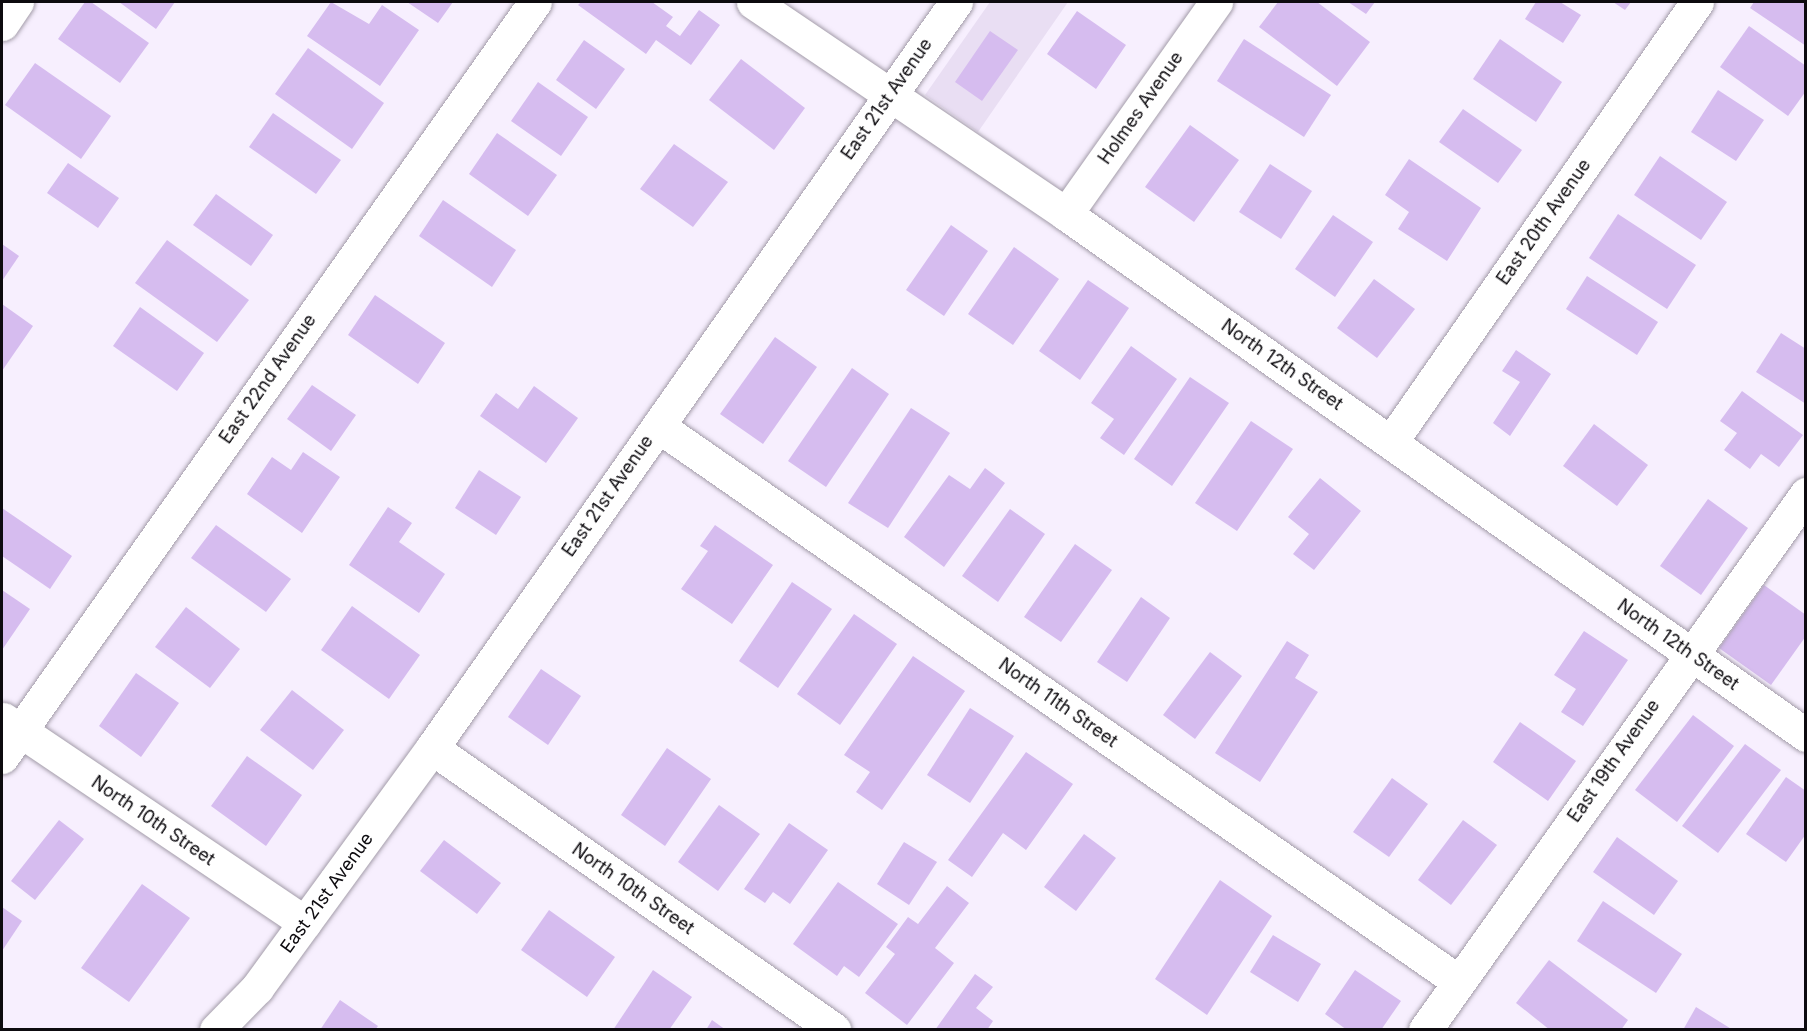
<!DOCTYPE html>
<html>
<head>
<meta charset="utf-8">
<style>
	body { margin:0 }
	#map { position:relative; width:1807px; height:1031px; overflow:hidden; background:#f7effe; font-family:Inter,sans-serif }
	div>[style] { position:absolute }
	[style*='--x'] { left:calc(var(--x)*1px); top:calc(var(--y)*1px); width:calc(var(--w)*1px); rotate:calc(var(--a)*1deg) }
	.built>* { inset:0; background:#e9def3 }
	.building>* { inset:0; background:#d6bcef }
	.roads { filter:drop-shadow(0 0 2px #a39ca9) drop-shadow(0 0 2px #a39ca9) }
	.street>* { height:33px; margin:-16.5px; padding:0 16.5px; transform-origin:16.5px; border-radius:16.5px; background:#fff }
	.secondary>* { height:33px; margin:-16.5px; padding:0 16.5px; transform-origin:16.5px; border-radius:16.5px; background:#fff }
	span { translate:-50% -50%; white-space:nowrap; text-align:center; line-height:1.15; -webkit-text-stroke:6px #fff; paint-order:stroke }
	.street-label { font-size:18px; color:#0d0b0f }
	.frame { position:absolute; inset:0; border:3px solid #0d0b0f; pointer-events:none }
</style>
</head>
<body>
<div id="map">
	<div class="built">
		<div style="clip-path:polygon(990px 2px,1068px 2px,978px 132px,925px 95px)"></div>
	</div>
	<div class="building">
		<div style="clip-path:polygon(85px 2px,91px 2px,149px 43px,120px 83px,58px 39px)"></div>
		<div style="clip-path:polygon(119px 2px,175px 2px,156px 29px)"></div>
		<div style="clip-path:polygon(331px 2px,369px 24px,382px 5px,419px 30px,380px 86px,307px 36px)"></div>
		<div style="clip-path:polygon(407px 2px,453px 2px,438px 23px)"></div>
		<div style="clip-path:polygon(581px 2px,652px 2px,673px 17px,666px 26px,680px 36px,699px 10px,720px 25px,691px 65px,656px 40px,646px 54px,578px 5px)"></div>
		<div style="clip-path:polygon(1278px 2px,1317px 2px,1370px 42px,1337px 86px,1259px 27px)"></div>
		<div style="clip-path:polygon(1348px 2px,1375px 2px,1366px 14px)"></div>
		<div style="clip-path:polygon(1536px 2px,1560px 2px,1581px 15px,1563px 43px,1525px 19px)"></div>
		<div style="clip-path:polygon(1613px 2px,1631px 2px,1625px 10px)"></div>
		<div style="clip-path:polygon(1754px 2px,1806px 2px,1806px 46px,1750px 8px)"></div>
		<div style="clip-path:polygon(1077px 11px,1126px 45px,1096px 89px,1047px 54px)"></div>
		<div style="clip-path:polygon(1749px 26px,1806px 66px,1806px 91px,1788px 116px,1720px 67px)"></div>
		<div style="clip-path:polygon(990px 31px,1018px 50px,982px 101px,955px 82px)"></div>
		<div style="clip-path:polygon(1244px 39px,1331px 95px,1304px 137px,1217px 81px)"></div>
		<div style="clip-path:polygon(1500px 39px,1562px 82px,1536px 122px,1473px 79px)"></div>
		<div style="clip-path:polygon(584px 40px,625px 69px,596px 109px,556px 80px)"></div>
		<div style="clip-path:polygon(308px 48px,384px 103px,352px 149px,275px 94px)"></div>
		<div style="clip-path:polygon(741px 59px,805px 108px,774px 150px,709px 100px)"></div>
		<div style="clip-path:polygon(35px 63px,111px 116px,81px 159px,5px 105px)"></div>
		<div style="clip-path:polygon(538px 82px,588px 117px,561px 156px,511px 121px)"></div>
		<div style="clip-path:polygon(1718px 90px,1764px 120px,1736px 161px,1691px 132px)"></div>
		<div style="clip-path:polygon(1463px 109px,1522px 150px,1498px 183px,1439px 142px)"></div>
		<div style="clip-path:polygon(273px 113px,341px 160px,316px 194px,249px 147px)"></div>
		<div style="clip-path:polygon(1190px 125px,1239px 160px,1194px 222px,1145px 187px)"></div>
		<div style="clip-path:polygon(497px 133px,557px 175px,528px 216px,469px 174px)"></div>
		<div style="clip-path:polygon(674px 144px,728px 182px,693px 227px,640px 189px)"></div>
		<div style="clip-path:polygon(1660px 156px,1727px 202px,1701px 240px,1634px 195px)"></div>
		<div style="clip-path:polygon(1409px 159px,1481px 208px,1447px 261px,1398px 229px,1409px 212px,1385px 195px)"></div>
		<div style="clip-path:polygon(68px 163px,119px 198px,98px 228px,47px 193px)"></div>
		<div style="clip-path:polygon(1270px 164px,1312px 191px,1281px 239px,1239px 212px)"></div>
		<div style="clip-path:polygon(216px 194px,273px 235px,251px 266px,193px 225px)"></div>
		<div style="clip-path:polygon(443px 200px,516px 250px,492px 287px,419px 236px)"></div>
		<div style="clip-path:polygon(1618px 214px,1696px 265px,1667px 309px,1589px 258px)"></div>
		<div style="clip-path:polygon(1333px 215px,1373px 242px,1335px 297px,1295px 269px)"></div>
		<div style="clip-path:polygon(951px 225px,988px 251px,944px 316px,906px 290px)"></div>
		<div style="clip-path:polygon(167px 240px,249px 300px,217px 342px,135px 283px)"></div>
		<div style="clip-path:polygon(2px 244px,19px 256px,2px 281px)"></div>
		<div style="clip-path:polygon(1014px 247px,1059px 279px,1013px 345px,968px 314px)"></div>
		<div style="clip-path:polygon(1587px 276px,1658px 322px,1637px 355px,1566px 309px)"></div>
		<div style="clip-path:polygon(1374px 279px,1415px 309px,1377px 358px,1337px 328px)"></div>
		<div style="clip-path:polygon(1088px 280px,1129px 308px,1080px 380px,1039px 351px)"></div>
		<div style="clip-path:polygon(375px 295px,445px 343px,418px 384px,348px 335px)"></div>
		<div style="clip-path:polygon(2px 304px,33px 326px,2px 371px)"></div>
		<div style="clip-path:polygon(140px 307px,204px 353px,177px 391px,113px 346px)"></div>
		<div style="clip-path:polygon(1781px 333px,1806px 349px,1806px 404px,1756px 372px)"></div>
		<div style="clip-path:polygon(775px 337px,817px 367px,763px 444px,720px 414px)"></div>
		<div style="clip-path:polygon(1131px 346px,1177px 379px,1124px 455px,1100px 438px,1114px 419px,1091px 403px)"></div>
		<div style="clip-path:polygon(1516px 350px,1551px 374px,1510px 436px,1493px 423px,1520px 382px,1502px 371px)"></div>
		<div style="clip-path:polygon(852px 368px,889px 394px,826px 487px,788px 461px)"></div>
		<div style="clip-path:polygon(1190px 377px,1229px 403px,1172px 486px,1134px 459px)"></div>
		<div style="clip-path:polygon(312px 385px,356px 415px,331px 451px,287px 419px)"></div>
		<div style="clip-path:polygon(534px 386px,578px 418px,546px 463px,480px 416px,496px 393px,518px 409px)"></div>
		<div style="clip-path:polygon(1742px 391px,1803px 435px,1779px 467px,1761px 454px,1750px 469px,1724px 450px,1737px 433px,1720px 421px)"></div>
		<div style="clip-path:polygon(911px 408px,950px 433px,888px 528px,848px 503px)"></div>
		<div style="clip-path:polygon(1251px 421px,1293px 449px,1237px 531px,1195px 503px)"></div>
		<div style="clip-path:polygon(1594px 424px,1648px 465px,1617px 506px,1563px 466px)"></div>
		<div style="clip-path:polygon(303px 452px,340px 477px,302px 533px,247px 494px,272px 457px,291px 470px)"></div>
		<div style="clip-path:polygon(985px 468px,1005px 483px,944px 567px,904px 537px,949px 475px,970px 489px)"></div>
		<div style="clip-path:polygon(479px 470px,521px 497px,496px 535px,455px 508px)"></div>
		<div style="clip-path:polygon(1320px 478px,1361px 511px,1314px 570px,1293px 554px,1309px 534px,1288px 517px)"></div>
		<div style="clip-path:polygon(1708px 499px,1748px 528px,1701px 595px,1660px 566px)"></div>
		<div style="clip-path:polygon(388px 507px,412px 523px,399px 542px,445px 574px,419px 613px,349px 565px)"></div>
		<div style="clip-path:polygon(2px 508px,72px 556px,50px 589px,2px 556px)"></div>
		<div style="clip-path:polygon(1010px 509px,1045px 534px,998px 602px,962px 576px)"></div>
		<div style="clip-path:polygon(216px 525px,291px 579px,266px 612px,191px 558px)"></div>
		<div style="clip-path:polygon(715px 525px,773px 565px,732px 624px,681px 589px,708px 551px,700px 546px)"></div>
		<div style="clip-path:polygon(1075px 544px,1112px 570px,1061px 642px,1024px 617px)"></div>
		<div style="clip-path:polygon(792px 582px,832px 609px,778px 688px,739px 661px)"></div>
		<div style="clip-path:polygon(1764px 585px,1806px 615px,1806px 636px,1771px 685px,1719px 648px)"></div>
		<div style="clip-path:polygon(2px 590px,30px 609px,2px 650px)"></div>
		<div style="clip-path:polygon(1141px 597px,1170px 618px,1127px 682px,1097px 662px)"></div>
		<div style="clip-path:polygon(352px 606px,420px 655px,389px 699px,321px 650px)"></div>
		<div style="clip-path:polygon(186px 607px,240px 649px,210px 688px,155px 647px)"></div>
		<div style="clip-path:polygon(854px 614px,897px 644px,840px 725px,797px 694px)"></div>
		<div style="clip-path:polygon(1584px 631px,1628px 660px,1583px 726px,1561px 712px,1576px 689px,1554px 675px)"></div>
		<div style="clip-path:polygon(1287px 641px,1309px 655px,1295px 678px,1318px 692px,1260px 782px,1215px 753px)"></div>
		<div style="clip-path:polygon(1210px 652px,1242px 676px,1195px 739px,1163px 715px)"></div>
		<div style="clip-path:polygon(913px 656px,965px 691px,882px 810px,856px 792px,870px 772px,844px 755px)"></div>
		<div style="clip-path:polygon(541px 669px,581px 696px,548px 745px,508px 717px)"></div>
		<div style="clip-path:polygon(136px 673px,179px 703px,141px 757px,99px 726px)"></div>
		<div style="clip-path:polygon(292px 690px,344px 730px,313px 770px,260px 730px)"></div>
		<div style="clip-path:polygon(970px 708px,1014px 736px,970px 803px,927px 775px)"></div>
		<div style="clip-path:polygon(1693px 715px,1734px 746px,1677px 822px,1635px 790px)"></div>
		<div style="clip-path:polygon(1520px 722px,1576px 761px,1548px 801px,1493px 762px)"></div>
		<div style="clip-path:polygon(1745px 744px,1781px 770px,1718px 853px,1682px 826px)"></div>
		<div style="clip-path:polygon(667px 748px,711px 779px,665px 846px,621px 815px)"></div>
		<div style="clip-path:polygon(1026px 752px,1073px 784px,1026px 850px,1003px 833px,972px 877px,948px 860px)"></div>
		<div style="clip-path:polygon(247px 756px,302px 795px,266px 846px,211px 806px)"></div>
		<div style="clip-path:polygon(1786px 777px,1806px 791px,1806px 834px,1786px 862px,1746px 834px)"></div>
		<div style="clip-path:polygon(1392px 778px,1428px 804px,1389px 857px,1353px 832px)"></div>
		<div style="clip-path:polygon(719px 805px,760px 834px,718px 891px,678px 862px)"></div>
		<div style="clip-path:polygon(59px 820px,84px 839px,35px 900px,11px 881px)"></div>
		<div style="clip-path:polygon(1463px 820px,1497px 845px,1451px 905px,1418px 880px)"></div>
		<div style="clip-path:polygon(789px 823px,828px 850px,790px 904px,773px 892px,765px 903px,744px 889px)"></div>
		<div style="clip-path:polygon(1084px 834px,1116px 858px,1076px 911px,1044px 887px)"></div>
		<div style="clip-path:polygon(1617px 837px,1678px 881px,1654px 915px,1593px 872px)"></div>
		<div style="clip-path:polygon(444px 840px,501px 883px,477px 914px,420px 871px)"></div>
		<div style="clip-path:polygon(904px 842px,937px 862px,909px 905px,877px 884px)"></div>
		<div style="clip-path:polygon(1220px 880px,1272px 916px,1207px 1015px,1155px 979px)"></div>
		<div style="clip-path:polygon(838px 882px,898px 924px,859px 977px,844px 966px,837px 976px,793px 944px)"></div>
		<div style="clip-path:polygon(142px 884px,190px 918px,129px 1002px,81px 968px)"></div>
		<div style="clip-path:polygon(947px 886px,969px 903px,935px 948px,954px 963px,907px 1025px,865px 993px,895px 954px,886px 947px,908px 917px,918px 924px)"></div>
		<div style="clip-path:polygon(1603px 901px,1682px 954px,1656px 993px,1577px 941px)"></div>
		<div style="clip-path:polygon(2px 907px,22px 921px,2px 951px)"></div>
		<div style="clip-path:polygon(549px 910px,615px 957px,587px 997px,521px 950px)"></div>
		<div style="clip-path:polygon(1273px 935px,1321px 964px,1298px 1002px,1250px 972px)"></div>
		<div style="clip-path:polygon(1549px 960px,1628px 1020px,1621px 1030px,1550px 1030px,1516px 1003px)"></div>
		<div style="clip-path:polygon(653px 970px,692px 997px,669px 1030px,613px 1030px)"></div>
		<div style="clip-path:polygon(1355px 970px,1401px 1001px,1381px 1030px,1347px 1030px,1325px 1014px)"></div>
		<div style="clip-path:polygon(975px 974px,993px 987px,976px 1008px,993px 1021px,987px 1030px,935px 1030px)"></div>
		<div style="clip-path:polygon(340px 1000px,378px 1026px,375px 1030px,320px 1030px)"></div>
		<div style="clip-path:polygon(1696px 1007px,1733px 1030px,1683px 1030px)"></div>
		<div style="clip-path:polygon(712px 1020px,726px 1030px,706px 1030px)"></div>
	</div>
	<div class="roads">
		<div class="street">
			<div style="--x:753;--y:2;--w:378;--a:34.1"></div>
			<div style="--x:1066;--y:214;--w:905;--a:35.15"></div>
			<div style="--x:2;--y:24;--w:27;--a:-56"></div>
			<div style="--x:1066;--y:214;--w:260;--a:-54.7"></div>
			<div style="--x:658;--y:426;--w:974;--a:34.75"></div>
			<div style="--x:1391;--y:442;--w:536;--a:-55.18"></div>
			<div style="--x:3;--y:719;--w:364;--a:34"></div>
			<div style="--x:432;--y:748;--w:491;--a:35"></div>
			<div style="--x:2;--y:757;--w:924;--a:-54.78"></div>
			<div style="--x:1425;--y:1030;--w:658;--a:-54.59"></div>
		</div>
		<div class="secondary">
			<div style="--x:216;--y:1030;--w:59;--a:-45.7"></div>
			<div style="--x:257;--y:988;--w:297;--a:-53.9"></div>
			<div style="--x:432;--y:748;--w:912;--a:-54.92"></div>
		</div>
	</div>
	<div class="street-label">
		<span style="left:887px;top:99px;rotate:-55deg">East 21st Avenue</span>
		<span style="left:1141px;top:108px;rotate:-55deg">Holmes Avenue</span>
		<span style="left:1544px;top:222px;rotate:-55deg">East 20th Avenue</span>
		<span style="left:1282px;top:365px;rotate:35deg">North 12th Street</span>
		<span style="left:268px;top:379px;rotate:-55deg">East 22nd Avenue</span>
		<span style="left:608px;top:496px;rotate:-55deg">East 21st Avenue</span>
		<span style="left:1678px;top:645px;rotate:35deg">North 12th Street</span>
		<span style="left:1058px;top:703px;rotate:35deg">North 11th Street</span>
		<span style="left:1614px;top:761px;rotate:-55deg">East 19th Avenue</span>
		<span style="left:153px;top:821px;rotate:34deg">North 10th Street</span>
		<span style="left:633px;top:889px;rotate:35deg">North 10th Street</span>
		<span style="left:327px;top:893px;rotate:-54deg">East 21st Avenue</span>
	</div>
	<div class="frame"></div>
</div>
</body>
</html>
